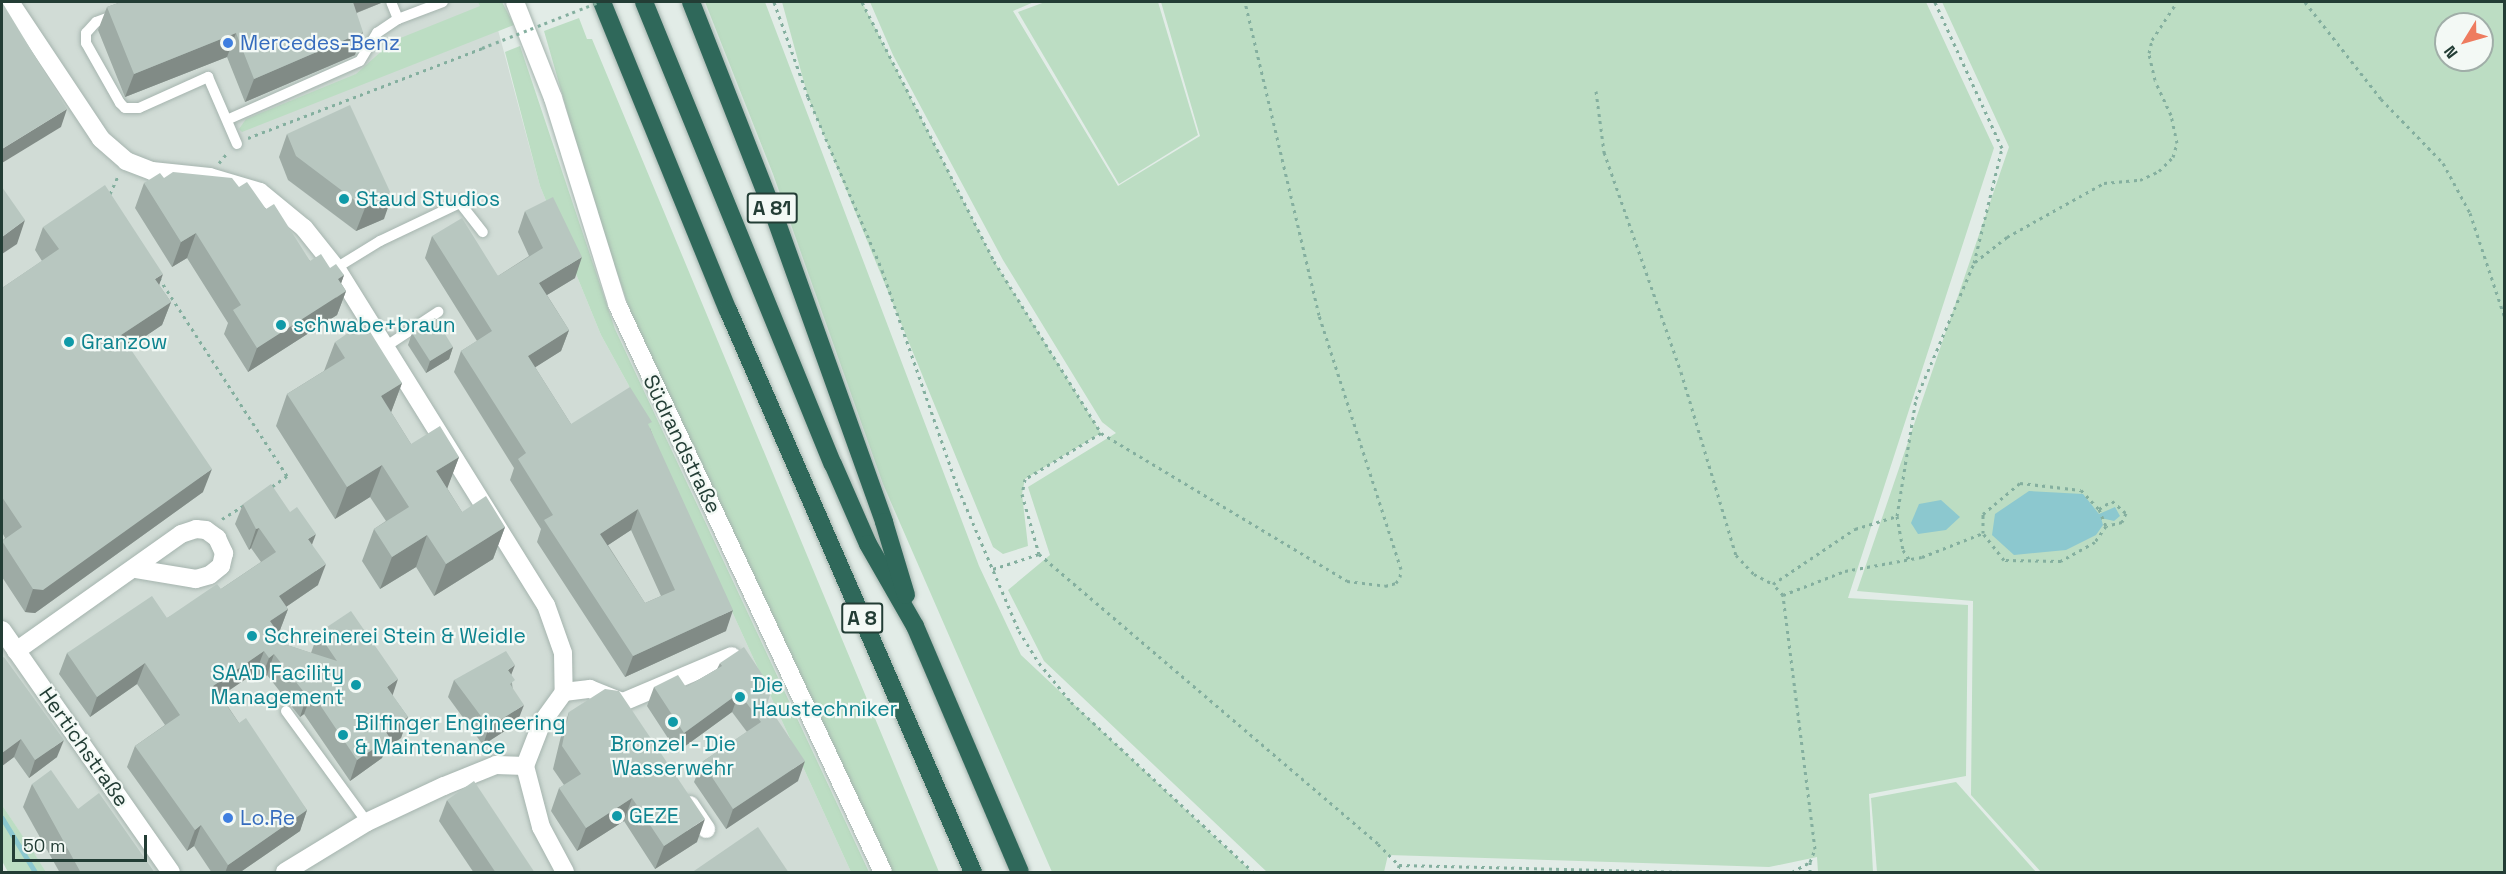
<!DOCTYPE html>
<html>
<head>
<meta charset="utf-8">
<style>
	body { margin:0 }
	#map { position:relative; width:2506px; height:874px; overflow:hidden; background:#e2ece7; font-family:"Space Grotesk",sans-serif }
	div>[style] { position:absolute }
	[style*='--x'] { left:calc(var(--x)*1px); top:calc(var(--y)*1px); width:calc(var(--w)*1px); rotate:calc(var(--a)*1deg) }
	.built>* { inset:0; background:#d1dcd6 }
	.green>* { inset:0; background:#bcddc3 }
	.water>* { inset:0; background:#8cc8cf }
	.stream>* { height:5px; margin:-2.5px; padding:0 2.5px; transform-origin:2.5px; border-radius:2.5px; background:#8cc8cf }
	.path>* { height:3px; margin-top:-1.5px; transform-origin:0; background:repeating-linear-gradient(90deg,#84af9f 0 3px,transparent 0 7.5px) }
	.roads { filter:drop-shadow(0 0 2px #a5b4ae) drop-shadow(0 0 2px #a5b4ae) }
	.service>* { height:10px; margin:-5px; padding:0 5px; transform-origin:5px; border-radius:5px; background:#fff }
	.minor>* { height:18px; margin:-9px; padding:0 9px; transform-origin:9px; border-radius:9px; background:#fff }
	.secondary>* { height:18px; margin:-9px; padding:0 9px; transform-origin:9px; border-radius:9px; background:#fff }
	.motorway>* { height:18px; margin:-9px; padding:0 9px; transform-origin:9px; border-radius:9px; background:#2f685a }
	.path-bridge>* { height:3px; margin-top:-1.5px; transform-origin:0; background:repeating-linear-gradient(90deg,#84af9f 0 3px,transparent 0 7.5px) }
	.wall>* { inset:0; background:#9eaba5 }
	.shaded-wall>* { inset:0; background:#818b86 }
	.building>* { inset:0; background:#b8c7c0 }
	.dots>* { width:16px; height:16px; translate:-50% -50%; box-sizing:border-box; border:3px solid #f3f9f5; border-radius:50% }
	span { translate:-50% -50%; white-space:nowrap; text-align:center; line-height:1.15; -webkit-text-stroke:4.5px #f3f9f5; paint-order:stroke }
	.shield-label span { padding:2px 4px; background:#f3f9f5; border:2px solid; border-radius:4px; -webkit-text-stroke-width:0 }
	.shield-label { font-size:20px; color:#233d35; font-weight:700 }
	.shop-label { font-size:21px; color:#366cbe }
	.left { translate:0 -50%; text-align:left }
	.culture-label { font-size:21px; color:#0d838f }
	.right { translate:-100% -50%; text-align:right }
	.street-label { font-size:21px; color:#233d35 }
	.frame { position:absolute; inset:0; border:3px solid #233d35; pointer-events:none }
	.north { position:absolute; left:2434px; top:12px; width:60px; height:60px; box-sizing:border-box; background:#f3f9f5; border:2px solid #a0aea8; border-radius:50%; rotate:233deg; font-size:16px; font-weight:700; line-height:24px; text-align:center; color:#233d35 }
	.north::after { content:''; display:block; margin:auto; width:21px; height:27px; background:#ee7c5f; clip-path:polygon(50% 0,100% 100%,50% 72%,0 100%) }
	.scale { position:absolute; left:12px; top:835px; width:135px; height:27px; box-sizing:border-box; border:3px solid #233d35; border-top:0; padding-left:8px; font-size:18px; line-height:21px; white-space:nowrap; color:#233d35; -webkit-text-stroke:4px #f3f9f5; paint-order:stroke }
</style>
</head>
<body>
<div id="map">
	<div class="built">
		<div style="clip-path:polygon(2px 2px,499px 2px,498px 30px,540px 186px,601px 335px,628px 384px,851px 872px,46px 872px,2px 805px)"></div>
	</div>
	<div class="green">
		<div style="clip-path:polygon(478px 2px,502px 2px,514px 25px,242px 132px,239px 129px,246px 119px,356px 74px,393px 41px,480px 6px)"></div>
		<div style="clip-path:polygon(705px 2px,765px 2px,979px 566px,1021px 655px,1252px 872px,1052px 872px,883px 484px,773px 174px)"></div>
		<div style="clip-path:polygon(782px 2px,862px 2px,994px 261px,1101px 433px,1025px 479px,1022px 494px,1028px 546px,1003px 554px,993px 547px,808px 97px)"></div>
		<div style="clip-path:polygon(870px 2px,1034px 2px,1013px 11px,1118px 186px,1200px 136px,1161px 2px,1926px 2px,1994px 148px,1848px 598px,1968px 605px,1966px 776px,1869px 794px,1873px 872px,1818px 872px,1817px 857px,1769px 867px,1388px 855px,1384px 872px,1267px 872px,1044px 661px,1008px 590px,1050px 555px,1028px 487px,1116px 433px,1102px 422px,1003px 260px,893px 55px)"></div>
		<div style="clip-path:polygon(1045px 2px,1158px 2px,1198px 135px,1119px 184px,1018px 12px)"></div>
		<div style="clip-path:polygon(evenodd,1942px 2px,2504px 2px,2504px 872px,2041px 872px,1971px 795px,1973px 601px,1857px 591px,2009px 147px,1942px 2px,2446px 24px,2482px 24px,2482px 60px,2446px 60px,2446px 24px)"></div>
		<div style="clip-path:polygon(579px 18px,587px 39px,592px 39px,939px 872px,891px 872px,631px 313px,597px 215px,544px 31px)"></div>
		<div style="clip-path:polygon(520px 46px,615px 329px,869px 872px,851px 872px,628px 384px,601px 335px,540px 186px,505px 52px)"></div>
		<div style="clip-path:polygon(1956px 782px,2036px 872px,1877px 872px,1871px 798px)"></div>
		<div style="clip-path:polygon(2px 805px,34px 853px,46px 872px,8px 872px,2px 861px)"></div>
	</div>
	<div class="water">
		<div style="clip-path:polygon(2029px 491px,2083px 494px,2099px 514px,2115px 507px,2120px 516px,2114px 521px,2101px 518px,2103px 525px,2096px 535px,2066px 550px,2014px 555px,1992px 535px,1995px 514px)"></div>
		<div style="clip-path:polygon(1941px 500px,1960px 517px,1946px 530px,1918px 534px,1911px 523px,1919px 504px)"></div>
	</div>
	<div class="stream">
		<div style="--x:2;--y:818;--w:63;--a:58.6"></div>
	</div>
	<div class="path">
		<div style="--x:774;--y:2;--w:101;--a:70.3"></div>
		<div style="--x:808;--y:97;--w:188;--a:66.8"></div>
		<div style="--x:882;--y:270;--w:231;--a:70.8"></div>
		<div style="--x:958;--y:488;--w:155;--a:66.9"></div>
		<div style="--x:1019;--y:631;--w:38;--a:58"></div>
		<div style="--x:1039;--y:663;--w:50;--a:50.6"></div>
		<div style="--x:1071;--y:702;--w:249;--a:43"></div>
		<div style="--x:862;--y:2;--w:291;--a:63"></div>
		<div style="--x:994;--y:261;--w:203;--a:58.1"></div>
		<div style="--x:1101;--y:433;--w:89;--a:148.8"></div>
		<div style="--x:1025;--y:479;--w:15;--a:101"></div>
		<div style="--x:1022;--y:494;--w:62;--a:74.2"></div>
		<div style="--x:1039;--y:554;--w:446;--a:40.5"></div>
		<div style="--x:1378;--y:844;--w:30;--a:45"></div>
		<div style="--x:1399;--y:865;--w:7;--a:98"></div>
		<div style="--x:2305;--y:2;--w:123;--a:51.9"></div>
		<div style="--x:2381;--y:99;--w:89;--a:45.9"></div>
		<div style="--x:2443;--y:163;--w:57;--a:61.6"></div>
		<div style="--x:2470;--y:213;--w:108;--a:71.6"></div>
		<div style="--x:1596;--y:91;--w:62;--a:82.5"></div>
		<div style="--x:1604;--y:152;--w:233;--a:70.7"></div>
		<div style="--x:1681;--y:372;--w:191;--a:73.3"></div>
		<div style="--x:1736;--y:555;--w:26;--a:47"></div>
		<div style="--x:1754;--y:574;--w:21;--a:28"></div>
		<div style="--x:248;--y:138;--w:251;--a:-21"></div>
		<div style="--x:219;--y:163;--w:14;--a:-51"></div>
		<div style="--x:110;--y:194;--w:20;--a:-66"></div>
		<div style="--x:1975;--y:262;--w:41;--a:-38"></div>
		<div style="--x:2007;--y:237;--w:111;--a:-29.1"></div>
		<div style="--x:2104;--y:183;--w:36;--a:-5"></div>
		<div style="--x:2140;--y:180;--w:21;--a:-25"></div>
		<div style="--x:2159;--y:171;--w:20;--a:-45"></div>
		<div style="--x:2173;--y:157;--w:15;--a:-74"></div>
		<div style="--x:2177;--y:143;--w:29;--a:-102"></div>
		<div style="--x:2171;--y:115;--w:38;--a:-115"></div>
		<div style="--x:2155;--y:80;--w:28;--a:-103"></div>
		<div style="--x:2149;--y:53;--w:13;--a:-77"></div>
		<div style="--x:2152;--y:40;--w:45;--a:-56.7"></div>
		<div style="--x:159;--y:278;--w:236;--a:57.1"></div>
		<div style="--x:287;--y:476;--w:21;--a:145"></div>
		<div style="--x:1101;--y:433;--w:287;--a:31"></div>
		<div style="--x:1347;--y:581;--w:38;--a:7"></div>
		<div style="--x:1385;--y:586;--w:11;--a:-15"></div>
		<div style="--x:1396;--y:583;--w:7;--a:-56"></div>
		<div style="--x:1400;--y:577;--w:8;--a:-83"></div>
		<div style="--x:1401;--y:569;--w:267;--a:-107.9"></div>
		<div style="--x:1319;--y:315;--w:322;--a:-103.3"></div>
		<div style="--x:2020;--y:483;--w:61;--a:6.5"></div>
		<div style="--x:2081;--y:490;--w:26;--a:47"></div>
		<div style="--x:2099;--y:509;--w:18;--a:68"></div>
		<div style="--x:2106;--y:526;--w:19;--a:125"></div>
		<div style="--x:2095;--y:542;--w:39;--a:151"></div>
		<div style="--x:2061;--y:561;--w:57;--a:-179"></div>
		<div style="--x:2004;--y:560;--w:34;--a:-128"></div>
		<div style="--x:1983;--y:533;--w:19;--a:-90"></div>
		<div style="--x:1983;--y:514;--w:48;--a:-40"></div>
		<div style="--x:2099;--y:509;--w:15;--a:-32"></div>
		<div style="--x:2112;--y:501;--w:18;--a:41"></div>
		<div style="--x:2126;--y:513;--w:10;--a:114"></div>
		<div style="--x:2122;--y:522;--w:16;--a:166"></div>
		<div style="--x:1897;--y:516;--w:35;--a:80"></div>
		<div style="--x:1903;--y:550;--w:11;--a:56"></div>
		<div style="--x:222;--y:519;--w:26;--a:-32"></div>
		<div style="--x:993;--y:569;--w:48;--a:-18.1"></div>
		<div style="--x:1783;--y:595;--w:66;--a:-21.2"></div>
		<div style="--x:1845;--y:571;--w:78;--a:-10.3"></div>
		<div style="--x:1922;--y:557;--w:66;--a:-21.5"></div>
		<div style="--x:1810;--y:862;--w:10;--a:90"></div>
		<div style="--x:1399;--y:865;--w:294;--a:1.4"></div>
		<div style="--x:1792;--y:872;--w:21;--a:-29"></div>
		<div style="--x:1810;--y:862;--w:14;--a:-69"></div>
		<div style="--x:1815;--y:849;--w:256;--a:-97.2"></div>
		<div style="--x:1783;--y:595;--w:15;--a:-132"></div>
		<div style="--x:1773;--y:584;--w:99;--a:-33.9"></div>
		<div style="--x:1855;--y:529;--w:44;--a:-17.2"></div>
		<div style="--x:1897;--y:516;--w:119;--a:-80.8"></div>
		<div style="--x:1916;--y:399;--w:148;--a:-66.9"></div>
		<div style="--x:1974;--y:263;--w:118;--a:-76.3"></div>
		<div style="--x:2002;--y:148;--w:161;--a:-114.7"></div>
	</div>
	<div class="roads">
		<div class="service">
			<div style="--x:115;--y:15;--w:20;--a:160"></div>
			<div style="--x:96;--y:22;--w:15;--a:132"></div>
			<div style="--x:86;--y:33;--w:10;--a:90"></div>
			<div style="--x:86;--y:43;--w:69;--a:60.5"></div>
			<div style="--x:120;--y:103;--w:7;--a:45"></div>
			<div style="--x:125;--y:108;--w:14;--a:0"></div>
			<div style="--x:139;--y:108;--w:76;--a:-24.2"></div>
			<div style="--x:208;--y:77;--w:73;--a:66.6"></div>
			<div style="--x:398;--y:19;--w:48;--a:-20.7"></div>
			<div style="--x:229;--y:119;--w:143;--a:-23.9"></div>
			<div style="--x:360;--y:61;--w:33;--a:-59"></div>
			<div style="--x:377;--y:33;--w:25;--a:-34"></div>
			<div style="--x:398;--y:19;--w:18;--a:-112"></div>
			<div style="--x:336;--y:268;--w:52;--a:-31.5"></div>
			<div style="--x:380;--y:241;--w:89;--a:-25.4"></div>
			<div style="--x:460;--y:203;--w:37;--a:52"></div>
			<div style="--x:385;--y:347;--w:64;--a:-33.4"></div>
			<div style="--x:286;--y:711;--w:137;--a:53.9"></div>
		</div>
		<div class="minor">
			<div style="--x:10;--y:2;--w:164;--a:56.4"></div>
			<div style="--x:101;--y:139;--w:33;--a:41"></div>
			<div style="--x:126;--y:161;--w:28;--a:21"></div>
			<div style="--x:152;--y:171;--w:58;--a:5.9"></div>
			<div style="--x:210;--y:177;--w:52;--a:16.7"></div>
			<div style="--x:260;--y:192;--w:57;--a:39.3"></div>
			<div style="--x:304;--y:228;--w:51;--a:51.3"></div>
			<div style="--x:336;--y:268;--w:397;--a:58.1"></div>
			<div style="--x:546;--y:605;--w:51;--a:70.5"></div>
			<div style="--x:563;--y:653;--w:39;--a:89"></div>
			<div style="--x:564;--y:692;--w:37;--a:126"></div>
			<div style="--x:542;--y:722;--w:47;--a:111.1"></div>
			<div style="--x:525;--y:766;--w:63;--a:75.3"></div>
			<div style="--x:541;--y:827;--w:51;--a:61.9"></div>
			<div style="--x:2;--y:630;--w:295;--a:55.1"></div>
			<div style="--x:16;--y:651;--w:202;--a:-35.3"></div>
			<div style="--x:181;--y:534;--w:16;--a:-18"></div>
			<div style="--x:196;--y:529;--w:10;--a:6"></div>
			<div style="--x:206;--y:530;--w:14;--a:36"></div>
			<div style="--x:217;--y:538;--w:17;--a:65"></div>
			<div style="--x:224;--y:553;--w:13;--a:103"></div>
			<div style="--x:221;--y:566;--w:14;--a:141"></div>
			<div style="--x:210;--y:575;--w:15;--a:164"></div>
			<div style="--x:196;--y:579;--w:62;--a:-170.7"></div>
			<div style="--x:564;--y:692;--w:26;--a:-7"></div>
			<div style="--x:590;--y:689;--w:35;--a:22"></div>
			<div style="--x:623;--y:702;--w:118;--a:-22.9"></div>
			<div style="--x:690;--y:805;--w:29;--a:56"></div>
			<div style="--x:285;--y:872;--w:96;--a:-31.4"></div>
			<div style="--x:367;--y:822;--w:85;--a:-25.1"></div>
			<div style="--x:444;--y:786;--w:56;--a:-22"></div>
			<div style="--x:496;--y:765;--w:29;--a:2"></div>
		</div>
		<div class="secondary">
			<div style="--x:515;--y:2;--w:103;--a:68.4"></div>
			<div style="--x:553;--y:98;--w:216;--a:72.7"></div>
			<div style="--x:617;--y:304;--w:627;--a:64.91"></div>
		</div>
		<div class="motorway">
			<div style="--x:602;--y:2;--w:333;--a:67.8"></div>
			<div style="--x:728;--y:310;--w:613;--a:66.45"></div>
			<div style="--x:644;--y:2;--w:499;--a:67.8"></div>
			<div style="--x:833;--y:464;--w:87;--a:66.4"></div>
			<div style="--x:868;--y:544;--w:95;--a:60.2"></div>
			<div style="--x:915;--y:626;--w:267;--a:66.9"></div>
			<div style="--x:691;--y:2;--w:219;--a:68.6"></div>
			<div style="--x:771;--y:206;--w:336;--a:70.3"></div>
			<div style="--x:884;--y:522;--w:76;--a:73.2"></div>
		</div>
	</div>
	<div class="path-bridge">
		<div style="--x:482;--y:48;--w:126;--a:-21.5"></div>
	</div>
	<div class="wall">
		<div style="clip-path:polygon(121px 2px,381px 2px,381px 3px,357px 13px,355px 55px,245px 102px,227px 57px,125px 97px,98px 30px,107px 7px)"></div>
		<div style="clip-path:polygon(287px 134px,384px 219px,356px 231px,288px 180px,279px 157px)"></div>
		<div style="clip-path:polygon(164px 178px,239px 187px,266px 209px,310px 261px,330px 268px,344px 275px,341px 283px,346px 291px,337px 315px,248px 372px,224px 334px,228px 323px,187px 258px,172px 267px,135px 208px,144px 183px)"></div>
		<div style="clip-path:polygon(evenodd,525px 211px,575px 278px,547px 295px,569px 330px,561px 351px,535px 367px,571px 424px,650px 428px,726px 631px,625px 677px,537px 542px,541px 529px,510px 480px,514px 468px,454px 372px,461px 351px,477px 341px,425px 258px,432px 236px,498px 276px,529px 256px,518px 232px,525px 211px,631px 530px,661px 596px,645px 603px,608px 545px,631px 530px)"></div>
		<div style="clip-path:polygon(43px 227px,159px 285px,171px 302px,162px 325px,129px 347px,203px 492px,35px 613px,25px 612px,2px 577px,2px 541px,5px 538px,2px 532px,2px 288px,42px 261px,35px 250px)"></div>
		<div style="clip-path:polygon(412px 333px,453px 347px,449px 359px,426px 373px,408px 345px)"></div>
		<div style="clip-path:polygon(335px 342px,402px 383px,391px 412px,411px 444px,459px 457px,447px 488px,462px 512px,505px 527px,493px 559px,434px 596px,416px 567px,380px 589px,362px 561px,374px 529px,386px 521px,370px 497px,335px 519px,276px 426px,287px 394px,324px 371px)"></div>
		<div style="clip-path:polygon(243px 504px,312px 544px,318px 585px,286px 607px,288px 609px,280px 630px,277px 632px,287px 645px,311px 653px,318px 633px,392px 695px,408px 717px,401px 738px,386px 748px,382px 758px,350px 781px,304px 714px,300px 717px,267px 675px,261px 679px,256px 672px,221px 696px,239px 723px,307px 810px,300px 831px,239px 873px,212px 873px,194px 846px,187px 851px,127px 767px,135px 746px,165px 725px,137px 684px,90px 717px,59px 674px,67px 653px,167px 618px,221px 589px,261px 562px,251px 548px,249px 550px,235px 524px)"></div>
		<div style="clip-path:polygon(2px 658px,57px 757px,29px 778px,14px 757px,2px 766px)"></div>
		<div style="clip-path:polygon(720px 663px,767px 704px,798px 781px,726px 829px,694px 782px,702px 762px,747px 732px,732px 712px,677px 752px,647px 706px,654px 687px,686px 687px,717px 669px)"></div>
		<div style="clip-path:polygon(511px 675px,517px 723px,483px 745px,448px 697px,454px 680px)"></div>
		<div style="clip-path:polygon(569px 712px,697px 842px,655px 869px,624px 821px,577px 851px,551px 811px,559px 788px,564px 785px,553px 769px,561px 736px)"></div>
		<div style="clip-path:polygon(32px 784px,78px 809px,155px 873px,60px 873px,23px 807px)"></div>
		<div style="clip-path:polygon(447px 800px,535px 873px,474px 873px,439px 821px)"></div>
	</div>
	<div class="shaded-wall">
		<div style="clip-path:polygon(349px 2px,381px 2px,381px 3px,343px 18px)"></div>
		<div style="clip-path:polygon(363px 32px,355px 55px,245px 102px,254px 79px)"></div>
		<div style="clip-path:polygon(236px 33px,227px 57px,125px 97px,134px 74px)"></div>
		<div style="clip-path:polygon(67px 109px,61px 127px,2px 163px,2px 149px)"></div>
		<div style="clip-path:polygon(392px 196px,384px 219px,356px 231px,365px 208px)"></div>
		<div style="clip-path:polygon(25px 220px,17px 244px,2px 254px,2px 237px)"></div>
		<div style="clip-path:polygon(196px 233px,187px 258px,172px 267px,181px 242px)"></div>
		<div style="clip-path:polygon(582px 257px,575px 278px,532px 304px,539px 283px)"></div>
		<div style="clip-path:polygon(163px 274px,155px 297px,155px 279px)"></div>
		<div style="clip-path:polygon(344px 275px,336px 298px,346px 291px,337px 315px,248px 372px,257px 348px,338px 279px)"></div>
		<div style="clip-path:polygon(171px 302px,162px 325px,113px 358px,121px 335px)"></div>
		<div style="clip-path:polygon(569px 330px,561px 351px,520px 377px,528px 356px)"></div>
		<div style="clip-path:polygon(453px 347px,449px 359px,426px 373px,430px 361px)"></div>
		<div style="clip-path:polygon(402px 383px,390px 415px,381px 396px)"></div>
		<div style="clip-path:polygon(459px 457px,447px 489px,436px 471px)"></div>
		<div style="clip-path:polygon(382px 465px,370px 497px,335px 519px,347px 487px)"></div>
		<div style="clip-path:polygon(212px 469px,203px 492px,35px 613px,25px 612px,33px 589px)"></div>
		<div style="clip-path:polygon(638px 509px,631px 530px,593px 555px,600px 534px)"></div>
		<div style="clip-path:polygon(505px 527px,493px 559px,434px 596px,446px 564px)"></div>
		<div style="clip-path:polygon(259px 528px,251px 548px,249px 550px,256px 529px)"></div>
		<div style="clip-path:polygon(316px 534px,308px 555px,308px 539px)"></div>
		<div style="clip-path:polygon(427px 535px,416px 567px,380px 589px,392px 557px)"></div>
		<div style="clip-path:polygon(326px 564px,318px 585px,271px 617px,279px 596px)"></div>
		<div style="clip-path:polygon(288px 609px,280px 630px,262px 642px,270px 621px)"></div>
		<div style="clip-path:polygon(733px 610px,726px 631px,625px 677px,633px 656px)"></div>
		<div style="clip-path:polygon(264px 651px,256px 672px,206px 706px,213px 686px)"></div>
		<div style="clip-path:polygon(274px 654px,267px 675px,261px 679px,269px 658px)"></div>
		<div style="clip-path:polygon(145px 663px,137px 684px,90px 717px,97px 697px)"></div>
		<div style="clip-path:polygon(515px 665px,508px 683px,508px 670px)"></div>
		<div style="clip-path:polygon(398px 679px,391px 700px,387px 687px)"></div>
		<div style="clip-path:polygon(312px 693px,304px 714px,300px 717px,307px 696px)"></div>
		<div style="clip-path:polygon(739px 693px,732px 712px,677px 752px,684px 733px)"></div>
		<div style="clip-path:polygon(524px 705px,517px 723px,483px 745px,489px 727px)"></div>
		<div style="clip-path:polygon(408px 717px,401px 738px,386px 748px,382px 758px,350px 781px,357px 760px,386px 732px)"></div>
		<div style="clip-path:polygon(21px 739px,14px 757px,2px 766px,2px 753px)"></div>
		<div style="clip-path:polygon(64px 740px,57px 757px,29px 778px,35px 760px)"></div>
		<div style="clip-path:polygon(805px 761px,798px 781px,726px 829px,733px 809px)"></div>
		<div style="clip-path:polygon(632px 798px,624px 821px,577px 851px,586px 828px)"></div>
		<div style="clip-path:polygon(307px 810px,300px 831px,239px 873px,225px 873px,228px 865px)"></div>
		<div style="clip-path:polygon(705px 819px,697px 842px,655px 869px,664px 846px)"></div>
		<div style="clip-path:polygon(201px 825px,194px 846px,187px 851px,195px 830px)"></div>
	</div>
	<div class="building">
		<div style="clip-path:polygon(2px 2px,67px 109px,2px 149px)"></div>
		<div style="clip-path:polygon(121px 2px,353px 2px,363px 32px,254px 79px,236px 33px,134px 74px,107px 7px)"></div>
		<div style="clip-path:polygon(350px 105px,392px 196px,365px 208px,296px 156px,287px 134px)"></div>
		<div style="clip-path:polygon(173px 172px,232px 178px,239px 187px,247px 182px,266px 209px,274px 204px,310px 261px,321px 254px,330px 268px,336px 264px,344px 275px,338px 279px,346px 291px,257px 348px,233px 310px,241px 305px,196px 233px,181px 242px,144px 183px,160px 173px,164px 178px)"></div>
		<div style="clip-path:polygon(105px 185px,163px 274px,155px 279px,171px 302px,121px 335px,212px 469px,43px 590px,33px 589px,2px 541px,22px 527px,2px 497px,2px 288px,59px 249px,43px 227px)"></div>
		<div style="clip-path:polygon(2px 187px,25px 220px,2px 237px)"></div>
		<div style="clip-path:polygon(evenodd,553px 197px,582px 257px,539px 283px,569px 330px,528px 356px,571px 424px,630px 387px,652px 422px,648px 424px,733px 610px,633px 656px,544px 520px,553px 515px,518px 459px,526px 453px,461px 351px,492px 331px,432px 236px,462px 218px,498px 276px,543px 248px,525px 211px,553px 197px,638px 509px,675px 590px,645px 603px,600px 534px,638px 509px)"></div>
		<div style="clip-path:polygon(435px 318px,453px 347px,430px 361px,412px 333px)"></div>
		<div style="clip-path:polygon(364px 322px,402px 383px,381px 396px,411px 444px,440px 426px,459px 457px,436px 471px,462px 512px,486px 496px,505px 527px,446px 564px,427px 535px,392px 557px,374px 529px,409px 507px,382px 465px,347px 487px,287px 394px,345px 358px,335px 342px)"></div>
		<div style="clip-path:polygon(271px 484px,290px 512px,297px 507px,316px 534px,308px 539px,326px 564px,279px 596px,288px 609px,270px 621px,287px 645px,337px 661px,318px 633px,351px 611px,398px 679px,387px 687px,408px 717px,386px 732px,390px 738px,357px 760px,312px 693px,307px 696px,274px 654px,269px 658px,264px 651px,213px 686px,239px 723px,246px 718px,307px 810px,228px 865px,201px 825px,195px 830px,135px 746px,180px 715px,145px 663px,97px 697px,67px 653px,152px 596px,167px 618px,217px 584px,221px 589px,276px 552px,259px 528px,256px 529px,243px 504px)"></div>
		<div style="clip-path:polygon(744px 647px,772px 689px,767px 704px,805px 761px,733px 809px,702px 762px,761px 722px,739px 693px,684px 733px,654px 687px,678px 675px,686px 687px,722px 666px,720px 663px)"></div>
		<div style="clip-path:polygon(506px 651px,515px 665px,508px 670px,515px 680px,510px 684px,524px 705px,489px 727px,454px 680px)"></div>
		<div style="clip-path:polygon(4px 657px,64px 740px,35px 760px,21px 739px,2px 753px,2px 658px)"></div>
		<div style="clip-path:polygon(605px 689px,619px 691px,705px 819px,664px 846px,632px 798px,586px 828px,559px 788px,581px 774px,562px 746px,569px 712px)"></div>
		<div style="clip-path:polygon(51px 770px,78px 809px,99px 793px,155px 873px,81px 873px,32px 784px)"></div>
		<div style="clip-path:polygon(474px 781px,535px 873px,496px 873px,447px 800px)"></div>
		<div style="clip-path:polygon(758px 827px,789px 873px,691px 873px)"></div>
	</div>
	<div class="dots">
		<div style="left:228px;top:43px;background:#3f7fe0"></div>
		<div style="left:344px;top:199px;background:#0f9aa8"></div>
		<div style="left:281px;top:325px;background:#0f9aa8"></div>
		<div style="left:69px;top:342px;background:#0f9aa8"></div>
		<div style="left:252px;top:636px;background:#0f9aa8"></div>
		<div style="left:356px;top:685px;background:#0f9aa8"></div>
		<div style="left:740px;top:697px;background:#0f9aa8"></div>
		<div style="left:673px;top:722px;background:#0f9aa8"></div>
		<div style="left:343px;top:735px;background:#0f9aa8"></div>
		<div style="left:617px;top:816px;background:#0f9aa8"></div>
		<div style="left:228px;top:818px;background:#3f7fe0"></div>
	</div>
	<div class="shield-label">
		<span style="left:772px;top:208px">A 81</span>
		<span style="left:862px;top:618px">A 8</span>
	</div>
	<div class="shop-label">
		<span class="left" style="left:240px;top:43px">Mercedes-Benz</span>
		<span class="left" style="left:240px;top:818px">Lo.Re</span>
	</div>
	<div class="culture-label">
		<span class="left" style="left:356px;top:199px">Staud Studios</span>
		<span class="left" style="left:293px;top:325px">schwabe+braun</span>
		<span class="left" style="left:81px;top:342px">Granzow</span>
		<span class="left" style="left:264px;top:636px">Schreinerei Stein &amp; Weidle</span>
		<span class="right" style="left:344px;top:685px">SAAD Facility<br>Management</span>
		<span class="left" style="left:752px;top:697px">Die<br>Haustechniker</span>
		<span class="left" style="left:355px;top:735px">Bilfinger Engineering<br>&amp; Maintenance</span>
		<span style="left:673px;top:756px">Bronzel - Die<br>Wasserwehr</span>
		<span class="left" style="left:629px;top:816px">GEZE</span>
	</div>
	<div class="street-label">
		<span style="left:682px;top:444px;rotate:64deg">Südrandstraße</span>
		<span style="left:84px;top:747px;rotate:55deg">Hertichstraße</span>
	</div>
	<div class="frame"></div>
	<div class="north">N</div>
	<div class="scale">50 m</div>
</div>
</body>
</html>
